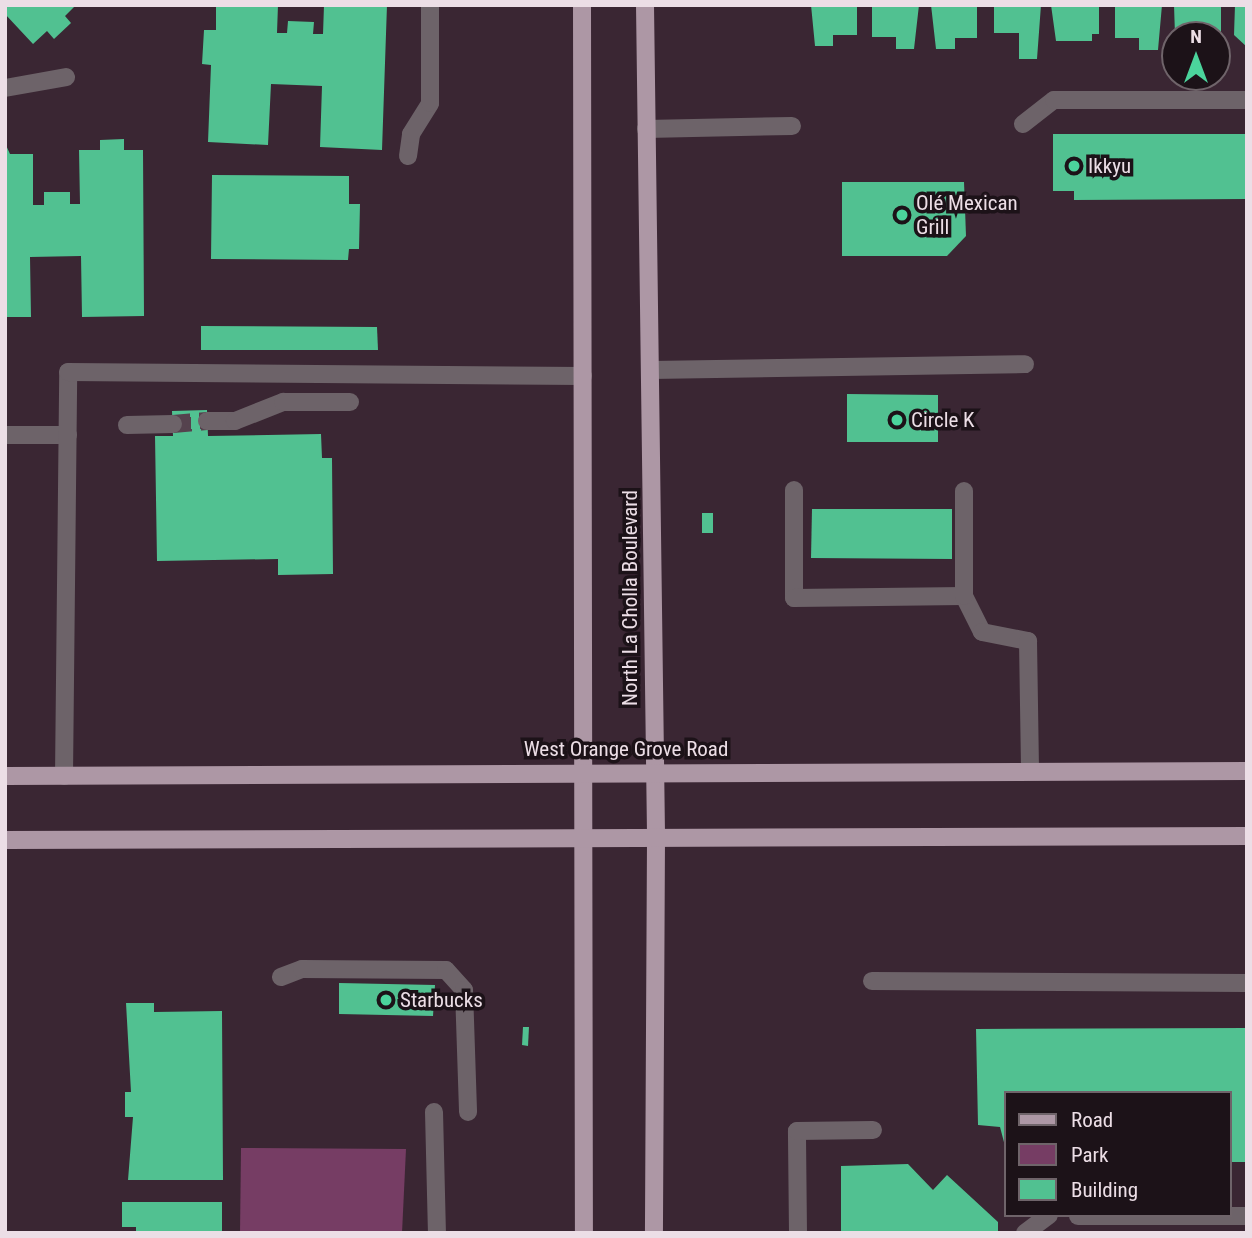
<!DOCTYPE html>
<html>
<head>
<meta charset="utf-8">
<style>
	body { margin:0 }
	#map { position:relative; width:1252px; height:1238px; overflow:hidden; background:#3a2633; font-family:"Roboto Condensed",sans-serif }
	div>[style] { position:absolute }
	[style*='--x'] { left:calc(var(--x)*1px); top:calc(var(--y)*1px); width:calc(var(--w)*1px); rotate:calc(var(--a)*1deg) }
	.green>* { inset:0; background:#763d64 }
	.building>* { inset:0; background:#51c191 }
	.minor-tunnel>* { height:18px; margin-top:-9px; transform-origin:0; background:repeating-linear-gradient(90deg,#55424e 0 18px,transparent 0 27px) }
	.minor>* { height:18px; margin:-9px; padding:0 9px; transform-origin:9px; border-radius:9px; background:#6d6369 }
	.major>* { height:18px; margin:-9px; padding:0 9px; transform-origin:9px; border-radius:9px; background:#ad97a5 }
	.dots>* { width:19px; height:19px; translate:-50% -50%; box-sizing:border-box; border:4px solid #1c1218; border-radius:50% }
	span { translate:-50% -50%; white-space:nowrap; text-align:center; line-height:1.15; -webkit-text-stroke:7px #1c1218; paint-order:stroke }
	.poi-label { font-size:21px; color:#ecdee6 }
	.left { translate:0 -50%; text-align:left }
	.street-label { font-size:21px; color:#ecdee6 }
	.frame { position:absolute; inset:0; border:7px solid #ecdee6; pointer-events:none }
	.legend { position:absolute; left:1004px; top:1091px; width:228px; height:126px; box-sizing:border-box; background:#1c1218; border:2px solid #6f646a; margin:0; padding:9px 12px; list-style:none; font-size:21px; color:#ecdee6 }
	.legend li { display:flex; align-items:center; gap:14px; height:35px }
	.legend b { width:35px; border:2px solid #6f646a }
	.north { position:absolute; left:1161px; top:21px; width:70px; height:70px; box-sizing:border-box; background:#1c1218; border:2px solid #6f646a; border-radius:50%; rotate:0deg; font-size:19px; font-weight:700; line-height:28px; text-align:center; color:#ecdee6 }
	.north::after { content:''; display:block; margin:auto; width:24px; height:32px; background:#4bd49c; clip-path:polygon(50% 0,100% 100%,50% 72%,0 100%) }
</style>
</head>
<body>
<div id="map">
	<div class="green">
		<div style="clip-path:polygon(241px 1148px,406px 1149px,402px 1233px,240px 1233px)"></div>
	</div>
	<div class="building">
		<div style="clip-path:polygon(5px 5px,76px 5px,65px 16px,71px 23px,54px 39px,47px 31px,33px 44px,5px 14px)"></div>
		<div style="clip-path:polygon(216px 5px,278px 5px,277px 33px,287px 33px,288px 21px,314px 22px,313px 34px,323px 34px,324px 5px,387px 5px,382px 150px,320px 147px,322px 86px,271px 84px,268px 145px,208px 142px,211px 65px,202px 64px,204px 30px,216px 30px)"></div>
		<div style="clip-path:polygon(811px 5px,857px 5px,857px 35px,833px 35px,833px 46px,815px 46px)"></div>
		<div style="clip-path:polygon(872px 5px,919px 5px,914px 49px,896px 49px,896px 37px,872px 37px)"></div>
		<div style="clip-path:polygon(931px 5px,977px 5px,977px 38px,955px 38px,955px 49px,936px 49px)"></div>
		<div style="clip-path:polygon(994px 5px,1041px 5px,1037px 59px,1019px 59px,1019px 33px,994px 33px)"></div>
		<div style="clip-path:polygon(1051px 5px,1099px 5px,1099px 34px,1092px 34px,1092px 41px,1056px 41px)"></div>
		<div style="clip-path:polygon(1115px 5px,1162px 5px,1158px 50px,1139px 50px,1139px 38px,1115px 38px)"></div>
		<div style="clip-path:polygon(1174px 5px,1221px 5px,1221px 36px,1175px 35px)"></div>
		<div style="clip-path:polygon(1235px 5px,1247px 5px,1247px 47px,1234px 35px)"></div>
		<div style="clip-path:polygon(1053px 134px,1247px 134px,1247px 199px,1074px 200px,1074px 191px,1053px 191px)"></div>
		<div style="clip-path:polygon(124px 139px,124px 150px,143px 150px,144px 316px,82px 317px,81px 256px,30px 257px,31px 317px,5px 317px,5px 143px,10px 154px,33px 154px,33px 205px,44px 205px,44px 192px,70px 192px,70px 204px,80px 204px,79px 150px,100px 150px,100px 140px)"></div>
		<div style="clip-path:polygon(212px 175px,349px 176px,349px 204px,360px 204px,359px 249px,349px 249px,348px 260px,211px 259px)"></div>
		<div style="clip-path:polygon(842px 182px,964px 182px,966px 236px,947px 256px,842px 256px)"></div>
		<div style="clip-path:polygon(201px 326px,377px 327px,378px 350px,201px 350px)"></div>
		<div style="clip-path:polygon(847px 394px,938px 395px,938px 442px,847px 442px)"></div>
		<div style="clip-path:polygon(207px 410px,208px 436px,321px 434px,322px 458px,332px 458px,333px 574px,278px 575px,278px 559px,157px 561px,155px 436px,173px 436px,172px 411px)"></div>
		<div style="clip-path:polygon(812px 509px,952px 509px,952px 559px,811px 558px)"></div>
		<div style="clip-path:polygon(702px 513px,713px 513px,713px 533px,702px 533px)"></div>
		<div style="clip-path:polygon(339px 983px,435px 985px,433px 1016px,339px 1014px)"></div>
		<div style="clip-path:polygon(126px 1003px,154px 1003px,154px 1012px,222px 1011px,223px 1180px,128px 1180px,133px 1117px,125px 1117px,125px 1092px,131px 1092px)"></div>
		<div style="clip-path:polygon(523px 1027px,529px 1027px,528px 1046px,522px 1045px)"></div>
		<div style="clip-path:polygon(1247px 1028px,1247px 1162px,1229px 1162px,1229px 1093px,1005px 1093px,1005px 1146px,1000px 1127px,978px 1125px,976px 1029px)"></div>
		<div style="clip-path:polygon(908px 1164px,933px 1190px,947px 1175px,998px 1222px,998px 1233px,841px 1233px,841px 1166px)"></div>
		<div style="clip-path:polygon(122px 1202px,222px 1202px,222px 1233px,136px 1233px,136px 1227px,122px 1227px)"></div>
	</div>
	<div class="minor-tunnel">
		<div style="--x:173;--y:424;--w:34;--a:-5"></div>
	</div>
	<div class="minor">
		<div style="--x:5;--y:88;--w:62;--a:-10.2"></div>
		<div style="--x:1023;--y:124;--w:39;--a:-38"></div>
		<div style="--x:1054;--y:100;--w:193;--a:0"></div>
		<div style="--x:646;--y:129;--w:146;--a:-1.2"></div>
		<div style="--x:408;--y:156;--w:22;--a:-82"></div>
		<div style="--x:411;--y:134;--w:36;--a:-58"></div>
		<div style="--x:430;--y:103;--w:98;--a:-90"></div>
		<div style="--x:651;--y:370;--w:374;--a:-0.9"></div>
		<div style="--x:207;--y:421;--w:28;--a:0"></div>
		<div style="--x:235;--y:421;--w:52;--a:-21.6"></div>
		<div style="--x:283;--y:402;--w:67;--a:0"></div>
		<div style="--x:127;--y:425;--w:46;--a:-1.2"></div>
		<div style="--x:5;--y:435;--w:63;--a:0"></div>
		<div style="--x:794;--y:490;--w:108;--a:90"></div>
		<div style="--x:794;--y:598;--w:170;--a:-0.7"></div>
		<div style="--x:964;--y:596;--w:40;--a:63.4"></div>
		<div style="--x:982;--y:632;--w:47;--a:11.1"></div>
		<div style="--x:1028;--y:641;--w:129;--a:89.1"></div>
		<div style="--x:964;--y:596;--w:105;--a:-90"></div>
		<div style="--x:64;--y:776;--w:404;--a:-89.4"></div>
		<div style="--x:68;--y:372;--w:515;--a:0.45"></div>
		<div style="--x:281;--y:977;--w:22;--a:-21"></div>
		<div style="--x:302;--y:969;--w:144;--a:0.4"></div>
		<div style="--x:446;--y:970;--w:27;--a:48"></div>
		<div style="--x:464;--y:990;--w:122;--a:88.1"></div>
		<div style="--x:872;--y:981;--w:375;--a:0.3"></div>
		<div style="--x:434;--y:1112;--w:121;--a:88.6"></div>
		<div style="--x:1078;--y:1216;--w:169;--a:0"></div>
		<div style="--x:798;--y:1233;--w:102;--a:-90.6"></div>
		<div style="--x:797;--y:1131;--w:76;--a:-0.8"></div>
		<div style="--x:1025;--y:1233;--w:30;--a:-37"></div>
	</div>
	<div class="major">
		<div style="--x:582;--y:5;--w:1228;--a:89.91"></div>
		<div style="--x:645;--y:5;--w:834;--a:89.24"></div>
		<div style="--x:656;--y:839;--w:394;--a:90.3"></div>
		<div style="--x:5;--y:776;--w:1242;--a:-0.23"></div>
		<div style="--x:5;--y:840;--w:1242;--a:-0.18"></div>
	</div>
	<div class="dots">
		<div style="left:1074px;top:166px;background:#4bd49c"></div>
		<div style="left:902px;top:215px;background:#4bd49c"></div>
		<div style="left:897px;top:420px;background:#4bd49c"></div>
		<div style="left:386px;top:1000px;background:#4bd49c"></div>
	</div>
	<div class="poi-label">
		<span class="left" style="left:1088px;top:166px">Ikkyu</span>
		<span class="left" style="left:916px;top:215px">Olé Mexican<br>Grill</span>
		<span class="left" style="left:911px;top:420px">Circle K</span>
		<span class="left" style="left:400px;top:1000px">Starbucks</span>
	</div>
	<div class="street-label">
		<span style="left:630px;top:598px;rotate:-90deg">North La Cholla Boulevard</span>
		<span style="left:626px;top:749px">West Orange Grove Road</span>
	</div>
	<div class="frame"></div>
	<ul class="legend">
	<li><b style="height:9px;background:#ad97a5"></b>Road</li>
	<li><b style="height:19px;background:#763d64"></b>Park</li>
	<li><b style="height:19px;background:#51c191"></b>Building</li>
	</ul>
	<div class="north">N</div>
</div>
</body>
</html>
